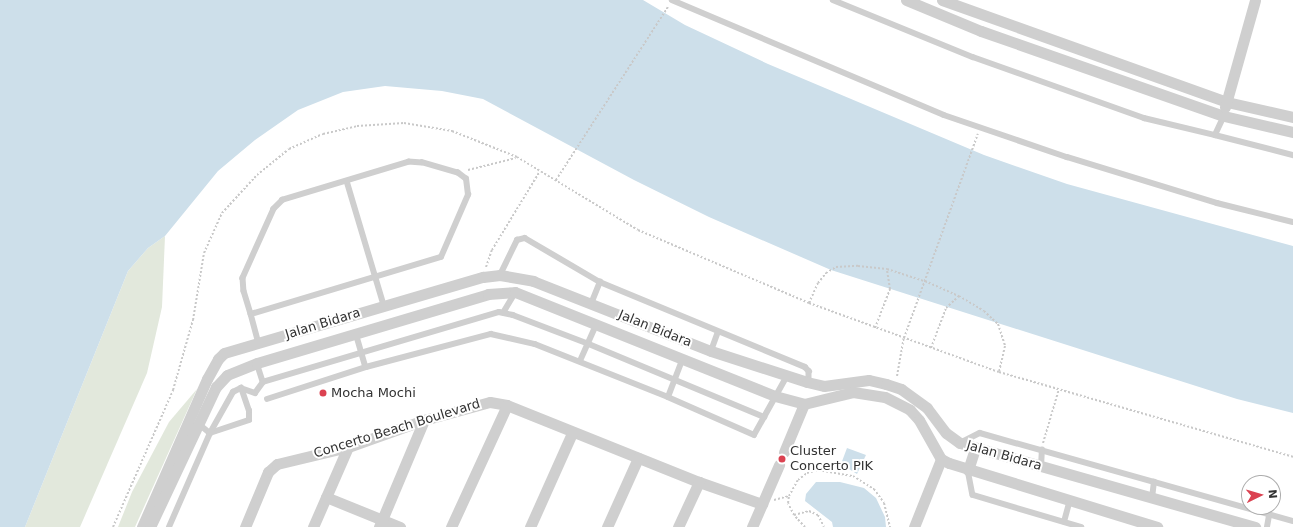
<!DOCTYPE html>
<html>
<head>
<meta charset="utf-8">
<style>
	body { margin:0 }
	#map { position:relative; width:1293px; height:527px; overflow:hidden; background:#fff; font-family:"DejaVu Sans",sans-serif }
	div>[style] { position:absolute }
	[style*='--x'] { left:calc(var(--x)*1px); top:calc(var(--y)*1px); width:calc(var(--w)*1px); rotate:calc(var(--a)*1deg) }
	.green>* { inset:0; background:#e2e8dc }
	.water>* { inset:0; background:#cddfea }
	.path>* { height:2px; margin-top:-1px; transform-origin:0; background:repeating-linear-gradient(90deg,#c9c9c9 0 2px,transparent 0 4px) }
	.service>* { height:5.5px; margin:-2.75px; padding:0 2.75px; transform-origin:2.75px; border-radius:2.75px; background:#cfcfcf }
	.minor>* { height:11px; margin:-5.5px; padding:0 5.5px; transform-origin:5.5px; border-radius:5.5px; background:#cfcfcf }
	.dots>* { width:11px; height:11px; translate:-50% -50%; box-sizing:border-box; border:2px solid #fff; border-radius:50% }
	span { translate:-50% -50%; white-space:nowrap; text-align:center; line-height:1.15; -webkit-text-stroke:4px #fff; paint-order:stroke }
	.street-label { font-size:13px; color:#323232 }
	.poi-label { font-size:13px; color:#323232 }
	.left { translate:0 -50%; text-align:left }
	.north { position:absolute; left:1241px; top:475px; width:40px; height:40px; box-sizing:border-box; background:#fff; border:1px solid #adadad; border-radius:50%; rotate:85deg; font-size:11px; font-weight:700; line-height:16px; text-align:center; color:#323232 }
	.north::after { content:''; display:block; margin:auto; width:14px; height:18px; background:#db4251; clip-path:polygon(50% 0,100% 100%,50% 72%,0 100%) }
</style>
</head>
<body>
<div id="map">
	<div class="green">
		<div style="clip-path:polygon(165px 236px,162px 307px,147px 373px,80px 527px,25px 527px,128px 271px,148px 248px)"></div>
		<div style="clip-path:polygon(197px 389px,135px 527px,118px 527px,132px 492px,169px 422px)"></div>
	</div>
	<div class="water">
		<div style="clip-path:polygon(0 0,643px 0,685px 25px,768px 64px,984px 155px,1067px 184px,1293px 246px,1293px 413px,1237px 399px,831px 270px,709px 217px,634px 180px,483px 99px,442px 91px,385px 86px,343px 92px,298px 110px,255px 140px,218px 171px,165px 236px,148px 248px,128px 271px,25px 527px,0 527px)"></div>
		<div style="clip-path:polygon(847px 448px,866px 455px,857px 474px,841px 464px)"></div>
		<div style="clip-path:polygon(816px 482px,840px 482px,864px 488px,876px 498px,885px 517px,886px 527px,833px 527px,832px 522px,805px 501px,806px 494px)"></div>
	</div>
	<div class="path">
		<div style="--x:468;--y:170;--w:49;--a:-14"></div>
		<div style="--x:556;--y:180;--w:206;--a:-57.1"></div>
		<div style="--x:486;--y:267;--w:18;--a:-71"></div>
		<div style="--x:492;--y:250;--w:92;--a:-58.7"></div>
		<div style="--x:809;--y:303;--w:22;--a:-66"></div>
		<div style="--x:818;--y:283;--w:13;--a:-51"></div>
		<div style="--x:826;--y:273;--w:12;--a:-31"></div>
		<div style="--x:836;--y:267;--w:22;--a:-3"></div>
		<div style="--x:858;--y:266;--w:29;--a:6"></div>
		<div style="--x:887;--y:269;--w:40;--a:18"></div>
		<div style="--x:925;--y:281;--w:37;--a:24"></div>
		<div style="--x:959;--y:296;--w:29;--a:31"></div>
		<div style="--x:984;--y:311;--w:19;--a:43"></div>
		<div style="--x:998;--y:324;--w:23;--a:72"></div>
		<div style="--x:1005;--y:346;--w:26;--a:103"></div>
		<div style="--x:875;--y:328;--w:42;--a:-69"></div>
		<div style="--x:890;--y:289;--w:20;--a:-99"></div>
		<div style="--x:931;--y:348;--w:43;--a:-69.4"></div>
		<div style="--x:946;--y:308;--w:18;--a:-43"></div>
		<div style="--x:897;--y:376;--w:39;--a:-80"></div>
		<div style="--x:904;--y:338;--w:217;--a:-70.1"></div>
		<div style="--x:1043;--y:443;--w:56;--a:-73.5"></div>
		<div style="--x:774;--y:500;--w:16;--a:-15"></div>
		<div style="--x:794;--y:515;--w:16;--a:-15"></div>
		<div style="--x:809;--y:511;--w:10;--a:24"></div>
		<div style="--x:818;--y:515;--w:13;--a:63"></div>
		<div style="--x:113;--y:527;--w:150;--a:-66.3"></div>
		<div style="--x:173;--y:390;--w:73;--a:-74.1"></div>
		<div style="--x:193;--y:320;--w:68;--a:-80.7"></div>
		<div style="--x:204;--y:253;--w:44;--a:-65.8"></div>
		<div style="--x:222;--y:213;--w:52;--a:-47.4"></div>
		<div style="--x:257;--y:175;--w:41;--a:-39.1"></div>
		<div style="--x:289;--y:149;--w:37;--a:-24"></div>
		<div style="--x:323;--y:134;--w:35;--a:-13"></div>
		<div style="--x:357;--y:126;--w:47;--a:-3.7"></div>
		<div style="--x:404;--y:123;--w:49;--a:9.5"></div>
		<div style="--x:452;--y:131;--w:70;--a:21.8"></div>
		<div style="--x:517;--y:157;--w:141;--a:31.1"></div>
		<div style="--x:638;--y:230;--w:186;--a:23.1"></div>
		<div style="--x:809;--y:303;--w:202;--a:20"></div>
		<div style="--x:999;--y:372;--w:306;--a:16.1"></div>
		<div style="--x:805;--y:527;--w:16;--a:-133"></div>
		<div style="--x:794;--y:515;--w:13;--a:-117"></div>
		<div style="--x:788;--y:503;--w:7;--a:-82"></div>
		<div style="--x:789;--y:496;--w:18;--a:-61"></div>
		<div style="--x:798;--y:480;--w:11;--a:-38"></div>
		<div style="--x:807;--y:473;--w:11;--a:-15"></div>
		<div style="--x:818;--y:470;--w:36;--a:10"></div>
		<div style="--x:853;--y:476;--w:25;--a:32"></div>
		<div style="--x:874;--y:489;--w:17;--a:54"></div>
		<div style="--x:884;--y:503;--w:25;--a:76"></div>
	</div>
	<div class="service">
		<div style="--x:672;--y:0;--w:295;--a:22.9"></div>
		<div style="--x:944;--y:115;--w:130;--a:18.9"></div>
		<div style="--x:1067;--y:157;--w:157;--a:17"></div>
		<div style="--x:1217;--y:203;--w:78;--a:14"></div>
		<div style="--x:833;--y:0;--w:151;--a:22.2"></div>
		<div style="--x:973;--y:57;--w:182;--a:19.6"></div>
		<div style="--x:1144;--y:118;--w:73;--a:13.5"></div>
		<div style="--x:1215;--y:135;--w:21;--a:-65"></div>
		<div style="--x:1215;--y:135;--w:81;--a:14.4"></div>
		<div style="--x:347;--y:181;--w:129;--a:73.4"></div>
		<div style="--x:500;--y:275;--w:39;--a:-64"></div>
		<div style="--x:517;--y:240;--w:8;--a:-14"></div>
		<div style="--x:525;--y:238;--w:87;--a:30.4"></div>
		<div style="--x:600;--y:282;--w:222;--a:22.5"></div>
		<div style="--x:805;--y:367;--w:6;--a:45"></div>
		<div style="--x:809;--y:371;--w:10;--a:90"></div>
		<div style="--x:591;--y:304;--w:24;--a:-68"></div>
		<div style="--x:503;--y:313;--w:23;--a:-59"></div>
		<div style="--x:251;--y:314;--w:198;--a:-16.7"></div>
		<div style="--x:441;--y:257;--w:68;--a:-66.5"></div>
		<div style="--x:468;--y:195;--w:16;--a:-97"></div>
		<div style="--x:466;--y:179;--w:10;--a:-143"></div>
		<div style="--x:458;--y:173;--w:37;--a:-164"></div>
		<div style="--x:422;--y:163;--w:13;--a:-176"></div>
		<div style="--x:409;--y:162;--w:132;--a:163.2"></div>
		<div style="--x:283;--y:200;--w:13;--a:135"></div>
		<div style="--x:274;--y:209;--w:76;--a:114.2"></div>
		<div style="--x:243;--y:278;--w:13;--a:86"></div>
		<div style="--x:244;--y:291;--w:24;--a:73"></div>
		<div style="--x:251;--y:314;--w:30;--a:75"></div>
		<div style="--x:356;--y:333;--w:35;--a:74"></div>
		<div style="--x:711;--y:351;--w:20;--a:-70"></div>
		<div style="--x:580;--y:361;--w:39;--a:-66"></div>
		<div style="--x:257;--y:363;--w:20;--a:72"></div>
		<div style="--x:668;--y:397;--w:40;--a:-69"></div>
		<div style="--x:267;--y:399;--w:104;--a:-17.9"></div>
		<div style="--x:366;--y:367;--w:129;--a:-14.8"></div>
		<div style="--x:491;--y:334;--w:45;--a:12.8"></div>
		<div style="--x:535;--y:344;--w:143;--a:21.7"></div>
		<div style="--x:668;--y:397;--w:94;--a:23.8"></div>
		<div style="--x:754;--y:435;--w:68;--a:-60.8"></div>
		<div style="--x:198;--y:423;--w:16;--a:40"></div>
		<div style="--x:210;--y:433;--w:41;--a:-18.4"></div>
		<div style="--x:249;--y:420;--w:9;--a:-90"></div>
		<div style="--x:249;--y:411;--w:24;--a:-109"></div>
		<div style="--x:960;--y:443;--w:22;--a:-27"></div>
		<div style="--x:980;--y:433;--w:325;--a:15.7"></div>
		<div style="--x:1041;--y:467;--w:17;--a:-87"></div>
		<div style="--x:968;--y:470;--w:25;--a:79"></div>
		<div style="--x:973;--y:495;--w:113;--a:16.5"></div>
		<div style="--x:1152;--y:498;--w:16;--a:-83"></div>
		<div style="--x:1064;--y:522;--w:23;--a:-75"></div>
		<div style="--x:169;--y:527;--w:103;--a:-66.4"></div>
		<div style="--x:210;--y:433;--w:47;--a:-60.7"></div>
		<div style="--x:233;--y:392;--w:9;--a:-27"></div>
		<div style="--x:241;--y:388;--w:15;--a:20"></div>
		<div style="--x:255;--y:393;--w:14;--a:-54"></div>
		<div style="--x:263;--y:382;--w:246;--a:-16.5"></div>
		<div style="--x:499;--y:312;--w:14;--a:12"></div>
		<div style="--x:513;--y:315;--w:81;--a:20.9"></div>
		<div style="--x:589;--y:344;--w:190;--a:22.6"></div>
		<div style="--x:1267;--y:527;--w:11;--a:-80"></div>
	</div>
	<div class="minor">
		<div style="--x:906;--y:0;--w:81;--a:22.5"></div>
		<div style="--x:981;--y:31;--w:257;--a:19.3"></div>
		<div style="--x:1224;--y:116;--w:71;--a:13.1"></div>
		<div style="--x:942;--y:0;--w:303;--a:19.7"></div>
		<div style="--x:1227;--y:102;--w:68;--a:12.8"></div>
		<div style="--x:1225;--y:107;--w:111;--a:-74.3"></div>
		<div style="--x:784;--y:452;--w:52;--a:-67.4"></div>
		<div style="--x:968;--y:470;--w:23;--a:-72"></div>
		<div style="--x:326;--y:497;--w:80;--a:22.1"></div>
		<div style="--x:142;--y:527;--w:162;--a:-66.3"></div>
		<div style="--x:207;--y:379;--w:23;--a:-61"></div>
		<div style="--x:218;--y:359;--w:8;--a:-45"></div>
		<div style="--x:224;--y:353;--w:270;--a:-16.4"></div>
		<div style="--x:483;--y:277;--w:17;--a:-7"></div>
		<div style="--x:500;--y:275;--w:34;--a:10"></div>
		<div style="--x:533;--y:281;--w:191;--a:21.5"></div>
		<div style="--x:711;--y:351;--w:101;--a:17.9"></div>
		<div style="--x:807;--y:382;--w:17;--a:13"></div>
		<div style="--x:824;--y:386;--w:45;--a:-7.6"></div>
		<div style="--x:869;--y:380;--w:17;--a:13"></div>
		<div style="--x:886;--y:384;--w:16;--a:18"></div>
		<div style="--x:901;--y:389;--w:32;--a:36"></div>
		<div style="--x:927;--y:408;--w:31;--a:53"></div>
		<div style="--x:946;--y:433;--w:17;--a:36"></div>
		<div style="--x:960;--y:443;--w:307;--a:15.9"></div>
		<div style="--x:150;--y:527;--w:155;--a:-64.8"></div>
		<div style="--x:216;--y:387;--w:16;--a:-47"></div>
		<div style="--x:227;--y:375;--w:32;--a:-22"></div>
		<div style="--x:257;--y:363;--w:241;--a:-16.6"></div>
		<div style="--x:488;--y:294;--w:27;--a:-4"></div>
		<div style="--x:515;--y:292;--w:280;--a:21.8"></div>
		<div style="--x:775;--y:396;--w:30;--a:15"></div>
		<div style="--x:804;--y:404;--w:50;--a:-13.8"></div>
		<div style="--x:853;--y:392;--w:32;--a:9"></div>
		<div style="--x:885;--y:397;--w:28;--a:27"></div>
		<div style="--x:910;--y:410;--w:13;--a:48"></div>
		<div style="--x:919;--y:420;--w:45;--a:60.6"></div>
		<div style="--x:941;--y:459;--w:9;--a:27"></div>
		<div style="--x:949;--y:463;--w:218;--a:17.1"></div>
		<div style="--x:245;--y:527;--w:60;--a:-67.3"></div>
		<div style="--x:268;--y:472;--w:12;--a:-42"></div>
		<div style="--x:277;--y:464;--w:73;--a:-13.5"></div>
		<div style="--x:348;--y:447;--w:81;--a:-19.6"></div>
		<div style="--x:424;--y:420;--w:68;--a:-15.3"></div>
		<div style="--x:490;--y:402;--w:17;--a:10"></div>
		<div style="--x:507;--y:405;--w:207;--a:21.9"></div>
		<div style="--x:699;--y:482;--w:67;--a:19.2"></div>
		<div style="--x:313;--y:527;--w:87;--a:-66.4"></div>
		<div style="--x:379;--y:527;--w:116;--a:-67.2"></div>
		<div style="--x:451;--y:527;--w:134;--a:-65.3"></div>
		<div style="--x:530;--y:527;--w:103;--a:-65.9"></div>
		<div style="--x:607;--y:527;--w:76;--a:-65.8"></div>
		<div style="--x:678;--y:527;--w:50;--a:-65"></div>
		<div style="--x:752;--y:527;--w:68;--a:-66.5"></div>
		<div style="--x:914;--y:527;--w:73;--a:-68.3"></div>
	</div>
	<div class="dots">
		<div style="left:323px;top:393px;background:#db4251"></div>
		<div style="left:782px;top:459px;background:#db4251"></div>
	</div>
	<div class="street-label">
		<span style="left:323px;top:324px;rotate:-17deg">Jalan Bidara</span>
		<span style="left:655px;top:329px;rotate:22deg">Jalan Bidara</span>
		<span style="left:397px;top:429px;rotate:-17deg">Concerto Beach Boulevard</span>
		<span style="left:1004px;top:456px;rotate:16deg">Jalan Bidara</span>
	</div>
	<div class="poi-label">
		<span class="left" style="left:331px;top:393px">Mocha Mochi</span>
		<span class="left" style="left:790px;top:459px">Cluster<br>Concerto PIK</span>
	</div>
	<div class="north">N</div>
</div>
</body>
</html>
